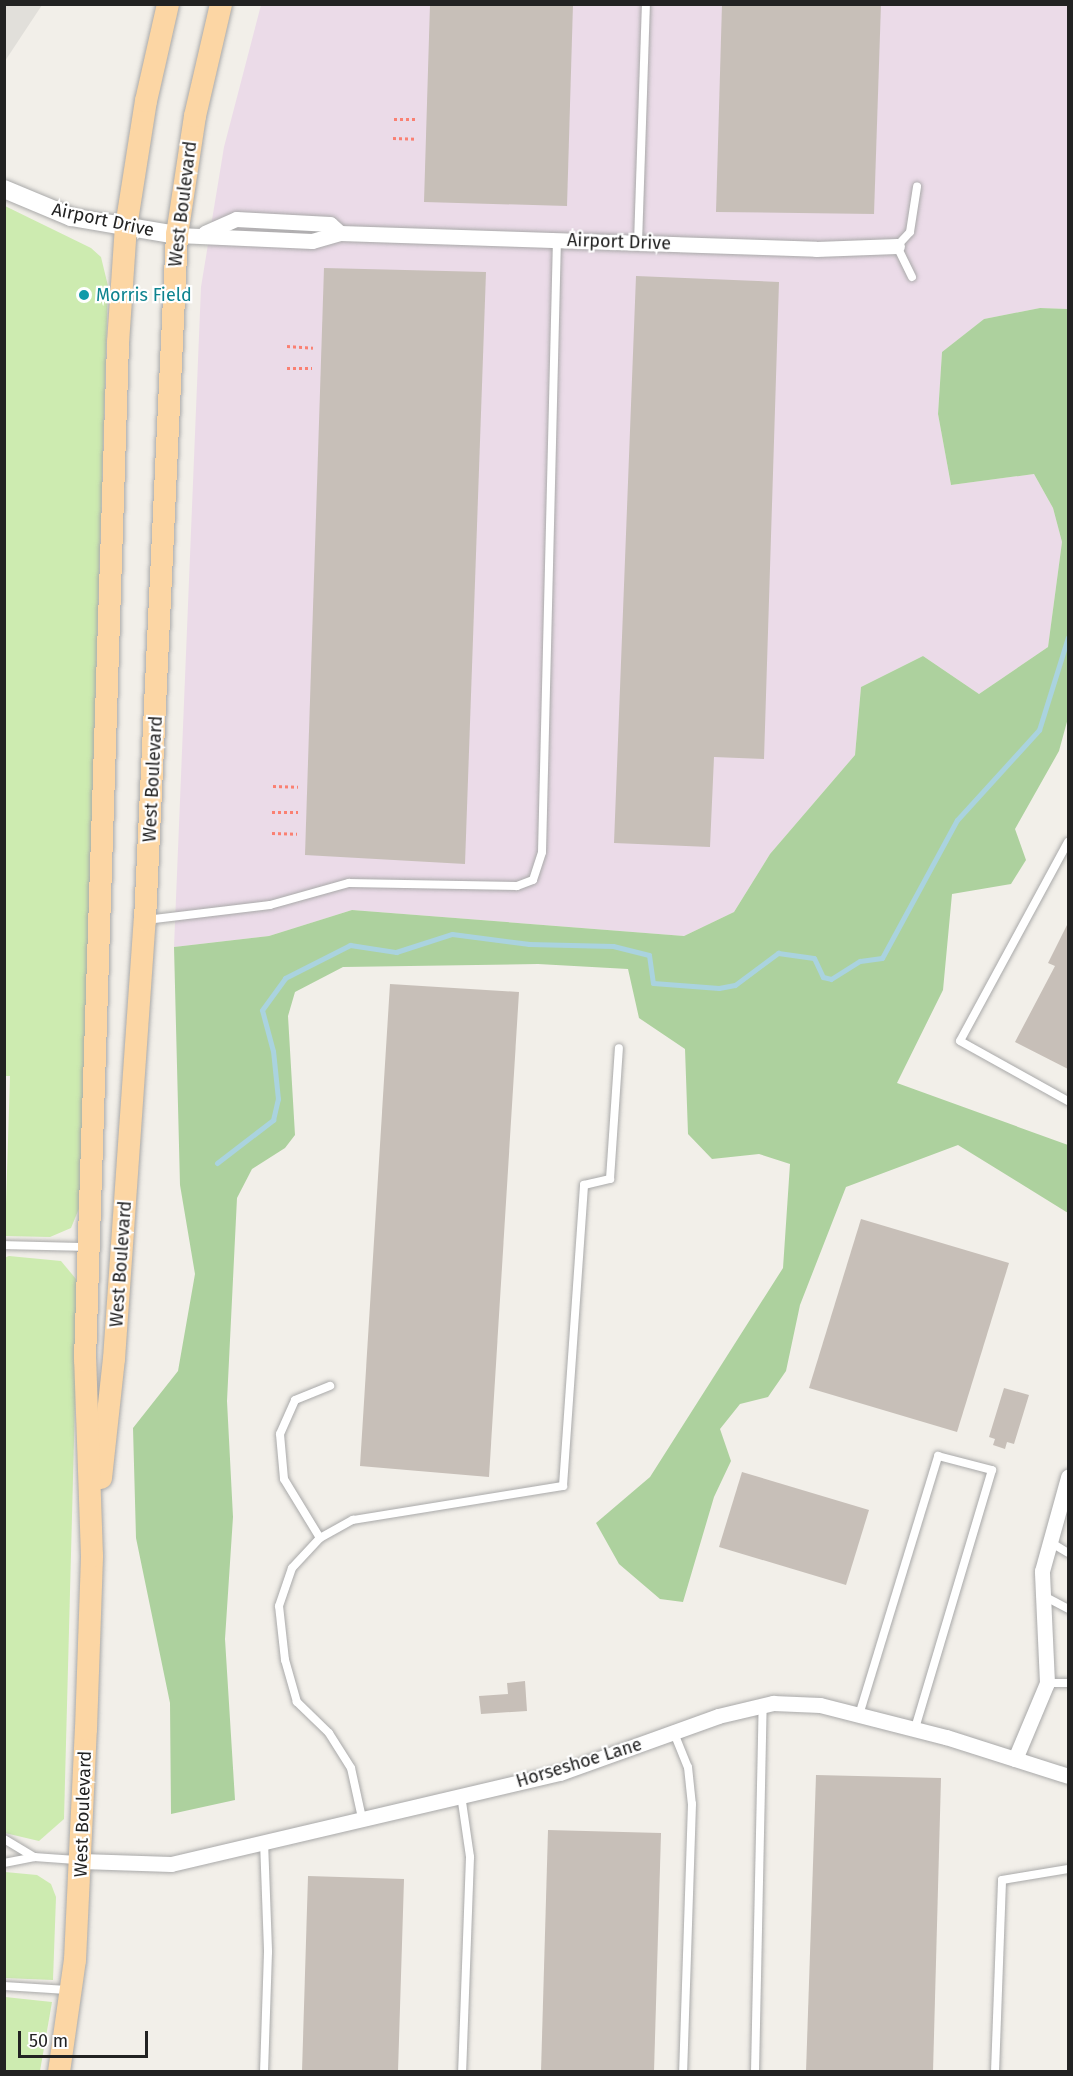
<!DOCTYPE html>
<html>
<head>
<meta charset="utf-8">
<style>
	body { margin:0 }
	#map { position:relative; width:1073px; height:2076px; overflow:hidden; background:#f2efe9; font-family:"Fira Sans",sans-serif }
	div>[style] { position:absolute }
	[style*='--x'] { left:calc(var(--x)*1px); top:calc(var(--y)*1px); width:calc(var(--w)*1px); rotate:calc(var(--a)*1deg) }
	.industrial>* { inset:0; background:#ebdbe8 }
	.airport>* { inset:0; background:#e1dfda }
	.grass>* { inset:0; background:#cdebb0 }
	.forest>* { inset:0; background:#add19e }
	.stream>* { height:5px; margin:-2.5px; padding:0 2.5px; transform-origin:2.5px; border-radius:2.5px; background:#aad3df }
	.building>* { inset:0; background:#c7bfb8 }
	.path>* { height:3px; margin-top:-1.5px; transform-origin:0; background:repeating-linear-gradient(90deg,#fa8072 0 3px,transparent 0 6px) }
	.roads { filter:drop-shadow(0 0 2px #a9a9a9) drop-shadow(0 0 2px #a9a9a9) }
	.service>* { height:8px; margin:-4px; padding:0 4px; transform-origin:4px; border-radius:4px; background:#fff }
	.minor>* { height:15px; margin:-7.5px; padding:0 7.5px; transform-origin:7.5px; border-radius:7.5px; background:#fff }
	.tertiary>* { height:18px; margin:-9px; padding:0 9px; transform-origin:9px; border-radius:9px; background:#fff }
	.primary>* { height:22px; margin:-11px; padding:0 11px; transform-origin:11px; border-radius:11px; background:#fcd6a4 }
	.dots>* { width:16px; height:16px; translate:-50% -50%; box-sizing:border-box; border:3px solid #fff; border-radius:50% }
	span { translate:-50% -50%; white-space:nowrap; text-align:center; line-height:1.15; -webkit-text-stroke:4.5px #fff; paint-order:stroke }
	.street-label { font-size:18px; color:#222 }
	.culture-label { font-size:18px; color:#0d838f }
	.left { translate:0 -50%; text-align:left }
	.frame { position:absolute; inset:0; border:6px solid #222; pointer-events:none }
	.scale { position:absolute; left:18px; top:2031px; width:130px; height:27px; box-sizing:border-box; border:3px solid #222; border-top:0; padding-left:8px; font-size:18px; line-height:21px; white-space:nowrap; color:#222; -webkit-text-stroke:4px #fff; paint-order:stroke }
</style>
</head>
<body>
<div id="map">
	<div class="industrial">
		<div style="clip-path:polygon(261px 5px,1068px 5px,1068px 309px,1040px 308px,984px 319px,942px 352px,938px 414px,951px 485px,1034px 474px,1053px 508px,1062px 542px,1048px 647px,979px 694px,923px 656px,861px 687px,855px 755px,770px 854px,734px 912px,684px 936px,352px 910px,269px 936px,174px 947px,201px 287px,224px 147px)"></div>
	</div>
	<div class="airport">
		<div style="clip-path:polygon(5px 4px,42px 5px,5px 61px,4px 5px)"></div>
	</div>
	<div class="grass">
		<div style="clip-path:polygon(5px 206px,91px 248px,101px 257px,108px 286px,80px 1206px,71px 1228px,50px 1237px,5px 1236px,10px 1076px,5px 1076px)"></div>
		<div style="clip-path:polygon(9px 1256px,61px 1261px,76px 1279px,78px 1289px,64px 1819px,39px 1841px,5px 1833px,4px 1258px)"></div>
		<div style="clip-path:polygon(5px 1872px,37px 1875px,51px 1884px,56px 1897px,53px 1980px,5px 1978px)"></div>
		<div style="clip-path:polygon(5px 1997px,52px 2002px,40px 2071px,5px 2071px)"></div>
	</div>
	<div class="forest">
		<div style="clip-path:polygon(1040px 308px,1068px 309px,1068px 718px,1059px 751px,1015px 829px,1026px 860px,1011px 884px,952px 894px,943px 990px,897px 1083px,1068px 1145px,1068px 1213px,958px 1145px,846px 1187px,800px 1305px,786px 1371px,768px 1397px,740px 1404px,720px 1429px,731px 1461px,714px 1497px,683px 1602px,660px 1599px,619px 1564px,596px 1523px,650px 1477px,783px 1268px,790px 1164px,759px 1154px,712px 1159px,688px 1134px,685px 1049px,639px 1018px,628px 969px,538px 964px,343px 967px,295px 992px,288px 1016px,295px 1135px,285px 1148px,252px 1169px,237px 1198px,227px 1401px,233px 1517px,225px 1639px,235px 1800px,171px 1814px,170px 1703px,136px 1538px,133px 1428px,178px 1371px,195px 1274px,180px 1185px,174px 947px,269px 936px,352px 910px,684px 936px,734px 912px,770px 854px,855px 755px,861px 687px,923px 656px,979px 694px,1048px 647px,1062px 542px,1053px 508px,1034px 474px,951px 485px,938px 414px,942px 352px,984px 319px)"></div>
	</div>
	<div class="stream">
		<div style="--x:217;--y:1163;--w:71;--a:-37.5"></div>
		<div style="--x:273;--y:1120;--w:22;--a:-77"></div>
		<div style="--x:278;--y:1099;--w:48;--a:-95.9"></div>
		<div style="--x:273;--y:1051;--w:42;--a:-105"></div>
		<div style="--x:262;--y:1010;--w:39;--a:-54"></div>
		<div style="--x:285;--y:978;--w:73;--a:-26.9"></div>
		<div style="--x:350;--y:945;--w:47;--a:8.7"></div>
		<div style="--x:396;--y:952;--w:59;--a:-17.8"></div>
		<div style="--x:452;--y:934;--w:78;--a:7.4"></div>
		<div style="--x:529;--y:944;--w:84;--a:1.4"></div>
		<div style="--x:613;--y:946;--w:37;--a:14"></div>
		<div style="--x:649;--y:955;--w:28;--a:82"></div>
		<div style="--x:653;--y:983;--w:66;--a:4.3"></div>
		<div style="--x:719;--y:988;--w:16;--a:-11"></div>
		<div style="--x:735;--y:985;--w:54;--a:-36.7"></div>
		<div style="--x:778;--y:953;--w:36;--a:8"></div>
		<div style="--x:814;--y:958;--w:21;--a:65"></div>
		<div style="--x:823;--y:977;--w:8;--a:14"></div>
		<div style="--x:831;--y:979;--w:34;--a:-32"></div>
		<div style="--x:860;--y:961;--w:22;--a:-8"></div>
		<div style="--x:882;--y:958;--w:157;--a:-61.5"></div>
		<div style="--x:957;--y:820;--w:122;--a:-47.7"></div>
		<div style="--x:1039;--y:730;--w:97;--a:-72.7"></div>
	</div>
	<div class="building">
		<div style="clip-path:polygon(430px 4px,573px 4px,567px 206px,424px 202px)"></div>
		<div style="clip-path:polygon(722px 4px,881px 4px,874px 214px,716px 212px)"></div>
		<div style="clip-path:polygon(324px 268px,486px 272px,465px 864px,305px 855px)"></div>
		<div style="clip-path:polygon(636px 276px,779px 282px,764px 759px,714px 757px,710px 847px,614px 843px)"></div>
		<div style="clip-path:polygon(1068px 923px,1068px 1069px,1015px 1042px,1055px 966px,1048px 963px)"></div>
		<div style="clip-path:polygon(390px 984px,519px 992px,489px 1477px,360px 1466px)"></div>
		<div style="clip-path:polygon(861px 1219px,1009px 1263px,957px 1432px,809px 1388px)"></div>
		<div style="clip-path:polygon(1004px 1388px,1029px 1395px,1014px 1444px,1007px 1442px,1005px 1449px,993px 1445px,995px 1439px,989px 1437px)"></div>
		<div style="clip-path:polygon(742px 1472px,869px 1510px,846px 1585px,719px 1547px)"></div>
		<div style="clip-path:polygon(525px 1681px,527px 1711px,481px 1714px,479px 1696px,508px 1694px,507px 1683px)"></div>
		<div style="clip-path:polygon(816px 1775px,941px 1778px,933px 2072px,806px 2072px)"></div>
		<div style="clip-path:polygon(548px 1830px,661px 1833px,654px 2072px,541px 2072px)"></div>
		<div style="clip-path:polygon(308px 1876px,404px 1879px,398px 2072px,302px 2072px)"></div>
	</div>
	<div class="path">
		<div style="--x:394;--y:119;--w:22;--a:0"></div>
		<div style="--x:393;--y:138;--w:23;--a:2"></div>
		<div style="--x:287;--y:346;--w:26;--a:4"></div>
		<div style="--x:287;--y:368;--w:25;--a:0"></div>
		<div style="--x:273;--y:786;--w:25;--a:2"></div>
		<div style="--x:272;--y:812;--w:26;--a:0"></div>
		<div style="--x:272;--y:833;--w:25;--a:2"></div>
	</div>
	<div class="roads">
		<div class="service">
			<div style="--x:638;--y:243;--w:239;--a:-88.1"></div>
			<div style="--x:912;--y:277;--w:34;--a:-116"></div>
			<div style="--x:897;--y:246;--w:19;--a:-47"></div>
			<div style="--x:910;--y:232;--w:46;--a:-81.2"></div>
			<div style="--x:1068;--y:842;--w:226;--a:118.5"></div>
			<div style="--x:960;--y:1041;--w:124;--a:29.1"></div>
			<div style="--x:146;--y:920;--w:125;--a:-6.9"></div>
			<div style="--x:270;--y:905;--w:82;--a:-15.6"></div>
			<div style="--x:349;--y:883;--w:168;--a:1"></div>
			<div style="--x:517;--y:886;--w:17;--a:-21"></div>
			<div style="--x:533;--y:880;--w:29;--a:-72"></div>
			<div style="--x:542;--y:852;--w:612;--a:-88.6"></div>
			<div style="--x:4;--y:1245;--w:83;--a:1.4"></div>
			<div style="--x:320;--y:1538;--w:69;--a:-121.4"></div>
			<div style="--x:284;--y:1479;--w:45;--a:-95.1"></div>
			<div style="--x:280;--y:1434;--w:37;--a:-66"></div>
			<div style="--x:295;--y:1400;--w:38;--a:-22"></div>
			<div style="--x:1050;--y:1542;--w:21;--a:31"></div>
			<div style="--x:1042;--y:1595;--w:30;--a:28"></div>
			<div style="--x:1047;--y:1683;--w:21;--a:0"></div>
			<div style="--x:859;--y:1715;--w:271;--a:-73"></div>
			<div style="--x:938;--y:1456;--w:56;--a:14.5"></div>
			<div style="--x:992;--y:1470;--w:270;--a:106.6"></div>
			<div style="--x:674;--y:1733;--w:37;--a:68"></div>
			<div style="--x:688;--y:1767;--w:37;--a:84"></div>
			<div style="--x:692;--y:1804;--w:268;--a:91.9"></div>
			<div style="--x:461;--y:1795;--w:63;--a:81.7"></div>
			<div style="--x:470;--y:1857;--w:215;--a:92.1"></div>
			<div style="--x:362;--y:1818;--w:51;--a:-102.4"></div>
			<div style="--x:351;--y:1768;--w:41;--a:-122.2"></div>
			<div style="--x:329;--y:1733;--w:45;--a:-135.9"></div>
			<div style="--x:297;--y:1702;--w:44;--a:-105.9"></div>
			<div style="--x:285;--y:1660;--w:54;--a:-96.3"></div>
			<div style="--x:279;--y:1606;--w:40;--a:-71.1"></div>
			<div style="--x:292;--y:1568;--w:41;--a:-47"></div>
			<div style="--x:320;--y:1538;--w:38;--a:-29"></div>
			<div style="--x:353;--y:1520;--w:213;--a:-9.2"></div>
			<div style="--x:563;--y:1486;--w:302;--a:-86"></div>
			<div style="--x:584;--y:1185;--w:27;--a:-13"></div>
			<div style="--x:610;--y:1179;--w:131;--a:-86.1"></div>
			<div style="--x:4;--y:1839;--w:35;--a:31"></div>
			<div style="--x:264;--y:1841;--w:111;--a:87.9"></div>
			<div style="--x:268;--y:1952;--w:120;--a:91.9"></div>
			<div style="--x:4;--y:1863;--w:31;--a:-11"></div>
			<div style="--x:34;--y:1857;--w:42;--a:4.1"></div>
			<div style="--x:4;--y:1986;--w:63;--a:3.6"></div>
			<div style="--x:755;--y:2072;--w:368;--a:-88.8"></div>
			<div style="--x:995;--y:2072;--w:192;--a:-87.9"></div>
			<div style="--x:1002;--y:1880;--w:67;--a:-9.5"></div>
		</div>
		<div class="minor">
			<div style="--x:340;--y:233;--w:476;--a:1.9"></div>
			<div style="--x:816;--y:249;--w:81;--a:-2.1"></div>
			<div style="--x:177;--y:235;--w:135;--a:2.5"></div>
			<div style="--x:312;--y:241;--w:29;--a:-16"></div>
			<div style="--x:340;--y:233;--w:13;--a:-138"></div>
			<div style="--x:330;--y:224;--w:94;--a:-177"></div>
			<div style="--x:236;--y:219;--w:34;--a:156"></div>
			<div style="--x:1015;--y:1759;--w:82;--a:-67.2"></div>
			<div style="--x:1047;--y:1683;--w:112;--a:-92.6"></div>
			<div style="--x:1042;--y:1571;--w:98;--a:-74.5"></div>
			<div style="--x:81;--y:1861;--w:90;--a:1.9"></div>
			<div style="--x:171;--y:1864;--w:400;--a:-13.2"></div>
			<div style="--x:560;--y:1773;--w:168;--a:-19.8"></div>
			<div style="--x:718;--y:1716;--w:57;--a:-13.3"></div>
			<div style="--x:773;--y:1703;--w:47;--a:2.4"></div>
			<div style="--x:820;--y:1705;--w:130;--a:14.3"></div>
			<div style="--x:946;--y:1737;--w:128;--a:17.7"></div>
		</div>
		<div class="tertiary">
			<div style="--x:4;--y:189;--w:73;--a:22.7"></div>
			<div style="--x:71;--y:217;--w:108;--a:9.6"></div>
		</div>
		<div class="primary">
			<div style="--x:101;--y:1478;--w:120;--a:-83.8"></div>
			<div style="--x:114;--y:1359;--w:440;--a:-86"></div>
			<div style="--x:145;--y:920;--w:686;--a:-87.33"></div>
			<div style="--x:177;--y:235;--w:120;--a:-81.4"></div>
			<div style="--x:195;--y:116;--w:115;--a:-76.9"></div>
			<div style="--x:59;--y:2072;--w:113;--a:-81.9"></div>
			<div style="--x:75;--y:1960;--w:231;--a:-87.3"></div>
			<div style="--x:86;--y:1729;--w:173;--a:-88"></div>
			<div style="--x:92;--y:1556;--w:196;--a:-92"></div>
			<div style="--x:85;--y:1360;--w:1018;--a:-88.14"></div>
			<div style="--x:118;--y:343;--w:116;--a:-86.1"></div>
			<div style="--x:126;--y:227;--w:128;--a:-81"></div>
			<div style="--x:146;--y:101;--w:99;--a:-77.2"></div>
		</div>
	</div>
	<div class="dots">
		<div style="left:84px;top:295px;background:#0f9aa8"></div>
	</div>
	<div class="street-label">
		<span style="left:183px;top:204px;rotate:-83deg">West Boulevard</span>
		<span style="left:103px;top:220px;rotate:12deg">Airport Drive</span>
		<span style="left:619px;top:242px;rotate:2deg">Airport Drive</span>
		<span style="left:153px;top:779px;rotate:-87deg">West Boulevard</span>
		<span style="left:121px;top:1264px;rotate:-86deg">West Boulevard</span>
		<span style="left:579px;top:1763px;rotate:-17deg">Horseshoe Lane</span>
		<span style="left:83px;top:1814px;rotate:-88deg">West Boulevard</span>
	</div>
	<div class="culture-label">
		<span class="left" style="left:96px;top:295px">Morris Field</span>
	</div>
	<div class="frame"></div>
	<div class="scale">50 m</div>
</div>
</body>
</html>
